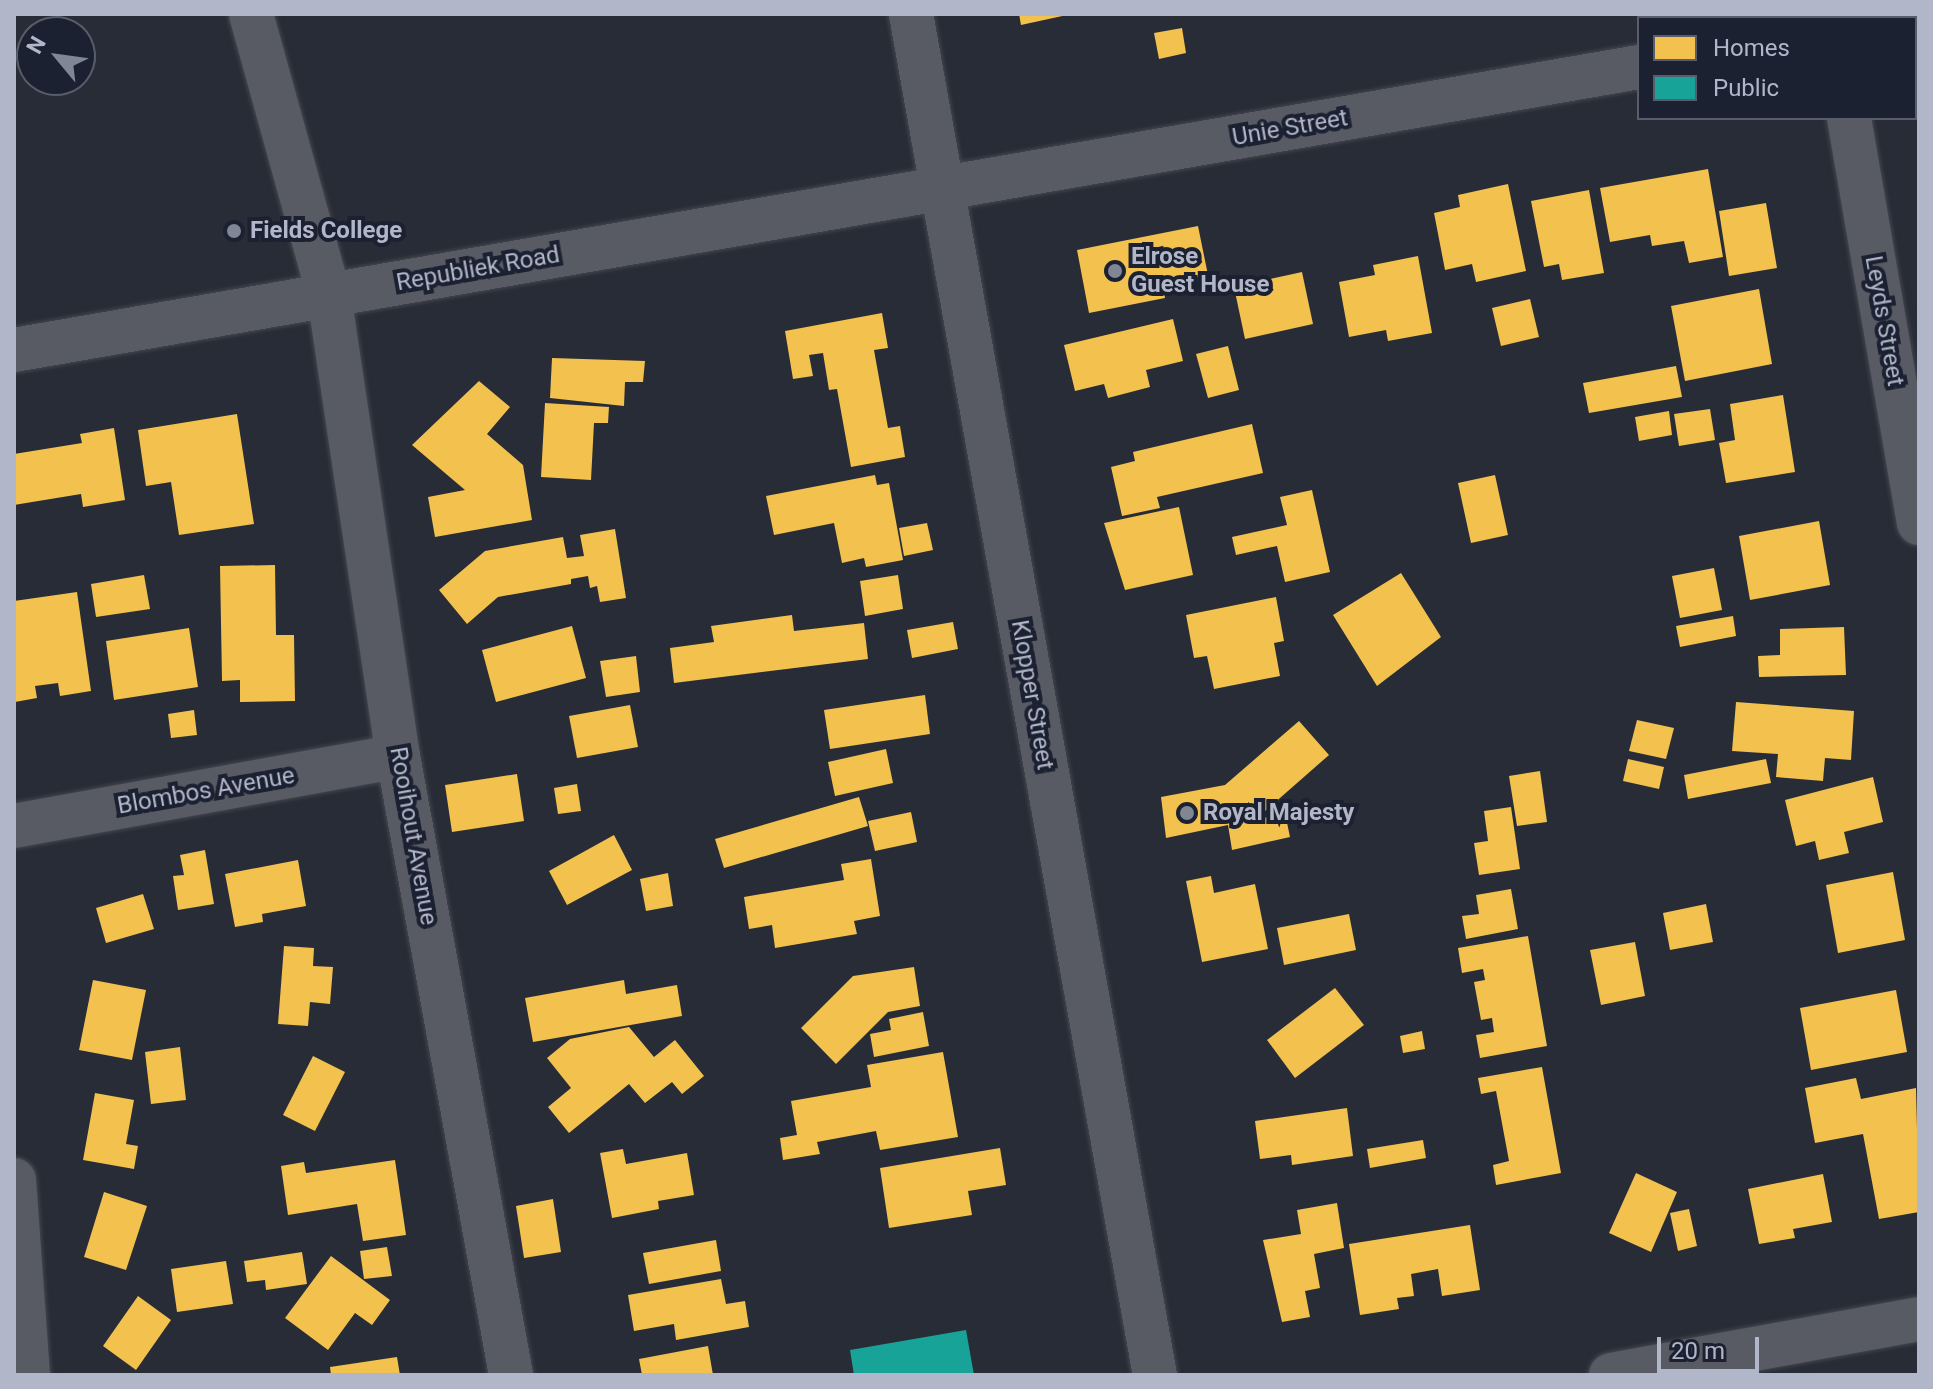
<!DOCTYPE html>
<html>
<head>
<meta charset="utf-8">
<style>
	body { margin:0 }
	#map { position:relative; width:1933px; height:1389px; overflow:hidden; background:#282c36; font-family:Roboto,sans-serif }
	div>[style] { position:absolute }
	[style*='--x'] { left:calc(var(--x)*1px); top:calc(var(--y)*1px); width:calc(var(--w)*1px); rotate:calc(var(--a)*1deg) }
	.homes>* { inset:0; background:#f2c14e }
	.public>* { inset:0; background:#17a398 }
	.roads { filter:drop-shadow(0 0 2px #44474f) drop-shadow(0 0 2px #44474f) }
	.minor>* { height:44px; margin:-22px; padding:0 22px; transform-origin:22px; border-radius:22px; background:#585b64 }
	.dots>* { width:22px; height:22px; translate:-50% -50%; box-sizing:border-box; border:4px solid #1b2131; border-radius:50% }
	span { translate:-50% -50%; white-space:nowrap; text-align:center; line-height:1.15; -webkit-text-stroke:8px #1b2131; paint-order:stroke }
	.street-label { font-size:24px; color:#b1b7c8 }
	.poi-label { font-size:24px; color:#b1b7c8; font-weight:700 }
	.left { translate:0 -50%; text-align:left }
	.frame { position:absolute; inset:0; border:16px solid #b1b7c8; pointer-events:none }
	.legend { position:absolute; left:1637px; top:16px; width:280px; height:104px; box-sizing:border-box; background:#1b2131; border:2px solid #575d6d; margin:0; padding:10px 14px; list-style:none; font-size:24px; color:#b1b7c8 }
	.legend li { display:flex; align-items:center; gap:16px; height:40px }
	.legend b { width:40px; border:2px solid #575d6d }
	.north { position:absolute; left:16px; top:16px; width:80px; height:80px; box-sizing:border-box; background:#1b2131; border:2px solid #575d6d; border-radius:50%; rotate:299deg; font-size:22px; font-weight:700; line-height:32px; text-align:center; color:#b1b7c8 }
	.north::after { content:''; display:block; margin:auto; width:28px; height:36px; background:#818695; clip-path:polygon(50% 0,100% 100%,50% 72%,0 100%) }
	.scale { position:absolute; left:1657px; top:1337px; width:102px; height:36px; box-sizing:border-box; border:4px solid #b1b7c8; border-top:0; padding-left:10px; font-size:24px; line-height:28px; white-space:nowrap; color:#b1b7c8; -webkit-text-stroke:6px #1b2131; paint-order:stroke }
</style>
</head>
<body>
<div id="map">
	<div class="homes">
		<div style="clip-path:polygon(1019px 14px,1067px 14px,1067px 15px,1021px 25px)"></div>
		<div style="clip-path:polygon(1182px 28px,1186px 53px,1159px 59px,1154px 33px)"></div>
		<div style="clip-path:polygon(1708px 169px,1723px 257px,1689px 263px,1684px 241px,1652px 246px,1650px 235px,1610px 242px,1600px 188px)"></div>
		<div style="clip-path:polygon(1508px 184px,1526px 271px,1476px 282px,1472px 264px,1445px 270px,1434px 213px,1460px 207px,1458px 195px)"></div>
		<div style="clip-path:polygon(1589px 190px,1604px 273px,1562px 280px,1559px 264px,1544px 267px,1531px 201px)"></div>
		<div style="clip-path:polygon(1766px 203px,1777px 268px,1729px 276px,1719px 211px)"></div>
		<div style="clip-path:polygon(1198px 226px,1208px 275px,1163px 284px,1165px 298px,1089px 313px,1077px 250px)"></div>
		<div style="clip-path:polygon(1418px 256px,1432px 333px,1388px 341px,1386px 330px,1349px 337px,1339px 282px,1375px 275px,1373px 265px)"></div>
		<div style="clip-path:polygon(1302px 272px,1313px 324px,1245px 339px,1234px 287px)"></div>
		<div style="clip-path:polygon(1759px 289px,1772px 364px,1685px 381px,1671px 306px)"></div>
		<div style="clip-path:polygon(1530px 299px,1539px 337px,1501px 346px,1492px 308px)"></div>
		<div style="clip-path:polygon(882px 313px,888px 348px,874px 350px,888px 428px,900px 426px,905px 457px,851px 467px,837px 389px,829px 390px,823px 353px,809px 355px,813px 376px,793px 379px,785px 331px)"></div>
		<div style="clip-path:polygon(1173px 319px,1183px 361px,1146px 370px,1150px 387px,1108px 398px,1104px 384px,1075px 391px,1064px 345px)"></div>
		<div style="clip-path:polygon(1228px 346px,1239px 390px,1208px 398px,1196px 354px)"></div>
		<div style="clip-path:polygon(552px 358px,645px 361px,643px 382px,625px 382px,624px 406px,550px 398px)"></div>
		<div style="clip-path:polygon(1676px 366px,1682px 397px,1589px 413px,1583px 383px)"></div>
		<div style="clip-path:polygon(479px 381px,510px 407px,487px 434px,523px 465px,532px 520px,435px 537px,428px 497px,465px 490px,412px 445px)"></div>
		<div style="clip-path:polygon(1783px 395px,1795px 472px,1726px 483px,1719px 443px,1735px 440px,1730px 404px)"></div>
		<div style="clip-path:polygon(545px 403px,609px 407px,608px 423px,594px 423px,591px 480px,541px 477px)"></div>
		<div style="clip-path:polygon(1710px 409px,1715px 440px,1679px 446px,1674px 414px)"></div>
		<div style="clip-path:polygon(1669px 411px,1672px 435px,1639px 441px,1635px 417px)"></div>
		<div style="clip-path:polygon(237px 414px,254px 524px,179px 535px,171px 482px,146px 486px,138px 430px)"></div>
		<div style="clip-path:polygon(1252px 424px,1263px 473px,1157px 497px,1160px 508px,1122px 516px,1111px 467px,1135px 461px,1133px 452px)"></div>
		<div style="clip-path:polygon(114px 428px,125px 500px,83px 507px,81px 494px,14px 505px,14px 454px,82px 443px,80px 434px)"></div>
		<div style="clip-path:polygon(875px 475px,877px 485px,889px 483px,903px 560px,866px 567px,864px 558px,842px 563px,834px 523px,774px 535px,766px 496px)"></div>
		<div style="clip-path:polygon(1495px 475px,1508px 535px,1471px 543px,1458px 483px)"></div>
		<div style="clip-path:polygon(1312px 490px,1330px 572px,1285px 582px,1277px 546px,1236px 555px,1232px 537px,1287px 525px,1280px 497px)"></div>
		<div style="clip-path:polygon(1179px 507px,1193px 575px,1125px 590px,1104px 523px)"></div>
		<div style="clip-path:polygon(1819px 521px,1830px 585px,1750px 600px,1739px 536px)"></div>
		<div style="clip-path:polygon(927px 523px,933px 550px,904px 556px,899px 528px)"></div>
		<div style="clip-path:polygon(615px 529px,626px 598px,600px 602px,597px 586px,590px 588px,588px 576px,571px 579px,571px 584px,498px 597px,467px 624px,439px 590px,485px 551px,563px 537px,567px 558px,584px 556px,580px 535px)"></div>
		<div style="clip-path:polygon(275px 565px,276px 635px,294px 635px,295px 701px,240px 702px,240px 680px,222px 681px,220px 566px)"></div>
		<div style="clip-path:polygon(1714px 568px,1722px 610px,1680px 618px,1672px 576px)"></div>
		<div style="clip-path:polygon(1401px 573px,1441px 637px,1377px 686px,1333px 615px)"></div>
		<div style="clip-path:polygon(144px 575px,150px 609px,96px 617px,91px 584px)"></div>
		<div style="clip-path:polygon(898px 575px,903px 609px,865px 616px,860px 581px)"></div>
		<div style="clip-path:polygon(77px 592px,91px 691px,60px 696px,58px 683px,35px 686px,37px 698px,15px 702px,14px 601px)"></div>
		<div style="clip-path:polygon(1276px 597px,1284px 641px,1274px 643px,1280px 676px,1214px 689px,1207px 656px,1194px 658px,1186px 615px)"></div>
		<div style="clip-path:polygon(792px 615px,794px 631px,864px 623px,868px 659px,674px 683px,670px 648px,714px 642px,711px 626px)"></div>
		<div style="clip-path:polygon(1733px 616px,1736px 636px,1680px 647px,1676px 626px)"></div>
		<div style="clip-path:polygon(953px 622px,958px 649px,912px 658px,907px 630px)"></div>
		<div style="clip-path:polygon(572px 626px,586px 678px,496px 702px,482px 650px)"></div>
		<div style="clip-path:polygon(1844px 627px,1846px 675px,1759px 677px,1758px 656px,1780px 655px,1780px 629px)"></div>
		<div style="clip-path:polygon(189px 628px,198px 687px,114px 700px,106px 641px)"></div>
		<div style="clip-path:polygon(636px 656px,640px 692px,606px 697px,600px 661px)"></div>
		<div style="clip-path:polygon(925px 695px,930px 734px,830px 749px,824px 710px)"></div>
		<div style="clip-path:polygon(1736px 702px,1854px 711px,1851px 760px,1825px 758px,1823px 781px,1776px 777px,1778px 754px,1732px 751px)"></div>
		<div style="clip-path:polygon(630px 705px,638px 747px,577px 758px,569px 716px)"></div>
		<div style="clip-path:polygon(194px 710px,197px 735px,171px 738px,168px 714px)"></div>
		<div style="clip-path:polygon(1637px 720px,1674px 728px,1666px 759px,1629px 751px)"></div>
		<div style="clip-path:polygon(1299px 721px,1329px 755px,1255px 820px,1285px 813px,1290px 837px,1232px 850px,1228px 825px,1166px 838px,1161px 797px,1225px 785px)"></div>
		<div style="clip-path:polygon(886px 749px,893px 783px,835px 796px,828px 762px)"></div>
		<div style="clip-path:polygon(1628px 759px,1664px 767px,1659px 789px,1623px 781px)"></div>
		<div style="clip-path:polygon(1766px 759px,1771px 783px,1688px 799px,1684px 775px)"></div>
		<div style="clip-path:polygon(1540px 771px,1547px 822px,1517px 826px,1509px 776px)"></div>
		<div style="clip-path:polygon(517px 774px,524px 821px,452px 832px,445px 785px)"></div>
		<div style="clip-path:polygon(1873px 777px,1883px 822px,1844px 832px,1849px 853px,1819px 860px,1815px 841px,1796px 846px,1785px 800px)"></div>
		<div style="clip-path:polygon(577px 784px,581px 811px,558px 814px,554px 788px)"></div>
		<div style="clip-path:polygon(859px 797px,868px 826px,724px 868px,715px 839px)"></div>
		<div style="clip-path:polygon(1511px 807px,1520px 869px,1479px 875px,1474px 843px,1488px 841px,1484px 811px)"></div>
		<div style="clip-path:polygon(911px 812px,917px 842px,875px 851px,868px 821px)"></div>
		<div style="clip-path:polygon(614px 835px,632px 870px,567px 905px,549px 871px)"></div>
		<div style="clip-path:polygon(205px 850px,214px 904px,178px 910px,173px 876px,184px 875px,180px 855px)"></div>
		<div style="clip-path:polygon(871px 859px,880px 916px,854px 921px,857px 934px,775px 948px,772px 925px,749px 929px,744px 897px,844px 880px,841px 864px)"></div>
		<div style="clip-path:polygon(298px 860px,306px 906px,262px 914px,263px 922px,235px 927px,225px 874px)"></div>
		<div style="clip-path:polygon(1893px 872px,1905px 940px,1838px 953px,1826px 885px)"></div>
		<div style="clip-path:polygon(668px 873px,673px 906px,646px 911px,640px 879px)"></div>
		<div style="clip-path:polygon(1211px 876px,1214px 893px,1255px 884px,1268px 949px,1202px 962px,1186px 881px)"></div>
		<div style="clip-path:polygon(1511px 889px,1518px 929px,1466px 939px,1462px 916px,1479px 914px,1476px 895px)"></div>
		<div style="clip-path:polygon(143px 894px,154px 929px,106px 943px,96px 908px)"></div>
		<div style="clip-path:polygon(1706px 904px,1713px 942px,1670px 950px,1663px 913px)"></div>
		<div style="clip-path:polygon(1349px 914px,1356px 950px,1284px 965px,1277px 928px)"></div>
		<div style="clip-path:polygon(1528px 936px,1547px 1046px,1480px 1058px,1476px 1035px,1494px 1032px,1492px 1018px,1481px 1020px,1474px 982px,1485px 980px,1483px 969px,1462px 973px,1458px 948px)"></div>
		<div style="clip-path:polygon(1635px 942px,1645px 996px,1601px 1005px,1590px 950px)"></div>
		<div style="clip-path:polygon(284px 946px,314px 948px,313px 966px,333px 967px,330px 1004px,310px 1002px,308px 1026px,278px 1024px)"></div>
		<div style="clip-path:polygon(914px 967px,920px 1006px,888px 1012px,836px 1064px,801px 1028px,853px 976px)"></div>
		<div style="clip-path:polygon(93px 980px,146px 990px,132px 1060px,79px 1050px)"></div>
		<div style="clip-path:polygon(624px 980px,626px 994px,677px 985px,682px 1016px,533px 1042px,525px 998px)"></div>
		<div style="clip-path:polygon(1335px 988px,1364px 1025px,1295px 1078px,1267px 1040px)"></div>
		<div style="clip-path:polygon(1896px 990px,1907px 1052px,1811px 1070px,1800px 1008px)"></div>
		<div style="clip-path:polygon(923px 1012px,929px 1046px,874px 1057px,870px 1034px,891px 1030px,889px 1019px)"></div>
		<div style="clip-path:polygon(629px 1027px,654px 1057px,675px 1040px,704px 1076px,682px 1094px,672px 1082px,645px 1103px,629px 1084px,569px 1133px,548px 1107px,571px 1088px,547px 1058px,570px 1039px)"></div>
		<div style="clip-path:polygon(1422px 1031px,1425px 1049px,1403px 1053px,1400px 1036px)"></div>
		<div style="clip-path:polygon(180px 1047px,186px 1100px,151px 1104px,145px 1052px)"></div>
		<div style="clip-path:polygon(943px 1052px,958px 1137px,880px 1150px,876px 1131px,817px 1142px,820px 1154px,783px 1160px,780px 1138px,797px 1135px,791px 1101px,871px 1087px,867px 1065px)"></div>
		<div style="clip-path:polygon(313px 1056px,345px 1072px,315px 1131px,283px 1115px)"></div>
		<div style="clip-path:polygon(1542px 1067px,1561px 1173px,1496px 1185px,1493px 1165px,1509px 1161px,1496px 1091px,1481px 1094px,1478px 1078px)"></div>
		<div style="clip-path:polygon(1856px 1078px,1861px 1099px,1916px 1088px,1919px 1212px,1879px 1219px,1863px 1134px,1815px 1143px,1805px 1088px)"></div>
		<div style="clip-path:polygon(95px 1093px,134px 1100px,126px 1144px,138px 1146px,134px 1169px,83px 1160px)"></div>
		<div style="clip-path:polygon(1347px 1108px,1353px 1156px,1292px 1165px,1291px 1155px,1260px 1159px,1255px 1121px)"></div>
		<div style="clip-path:polygon(1423px 1140px,1426px 1158px,1370px 1168px,1367px 1149px)"></div>
		<div style="clip-path:polygon(1000px 1148px,1006px 1185px,968px 1191px,972px 1215px,889px 1228px,880px 1168px)"></div>
		<div style="clip-path:polygon(623px 1149px,626px 1164px,687px 1153px,694px 1195px,658px 1201px,659px 1209px,612px 1218px,600px 1153px)"></div>
		<div style="clip-path:polygon(395px 1160px,406px 1235px,363px 1241px,357px 1204px,288px 1215px,281px 1166px,304px 1162px,306px 1173px)"></div>
		<div style="clip-path:polygon(1636px 1173px,1677px 1192px,1651px 1252px,1609px 1233px)"></div>
		<div style="clip-path:polygon(1823px 1174px,1832px 1222px,1793px 1229px,1795px 1238px,1759px 1244px,1748px 1189px)"></div>
		<div style="clip-path:polygon(104px 1192px,147px 1206px,126px 1270px,84px 1257px)"></div>
		<div style="clip-path:polygon(553px 1199px,561px 1252px,524px 1258px,516px 1206px)"></div>
		<div style="clip-path:polygon(1337px 1203px,1344px 1248px,1314px 1254px,1320px 1288px,1305px 1291px,1310px 1317px,1282px 1322px,1263px 1240px,1301px 1234px,1297px 1210px)"></div>
		<div style="clip-path:polygon(1689px 1209px,1697px 1246px,1678px 1251px,1670px 1213px)"></div>
		<div style="clip-path:polygon(1470px 1225px,1480px 1290px,1442px 1296px,1438px 1269px,1411px 1274px,1414px 1296px,1397px 1298px,1399px 1309px,1360px 1315px,1349px 1244px)"></div>
		<div style="clip-path:polygon(716px 1240px,721px 1271px,649px 1284px,643px 1253px)"></div>
		<div style="clip-path:polygon(387px 1247px,392px 1276px,364px 1279px,360px 1251px)"></div>
		<div style="clip-path:polygon(302px 1252px,307px 1284px,266px 1290px,265px 1280px,247px 1282px,244px 1261px)"></div>
		<div style="clip-path:polygon(331px 1256px,390px 1300px,372px 1325px,355px 1313px,328px 1350px,285px 1318px)"></div>
		<div style="clip-path:polygon(226px 1261px,233px 1304px,177px 1312px,171px 1269px)"></div>
		<div style="clip-path:polygon(721px 1279px,726px 1304px,745px 1301px,749px 1327px,676px 1340px,674px 1324px,634px 1331px,628px 1295px)"></div>
		<div style="clip-path:polygon(138px 1296px,171px 1320px,136px 1370px,103px 1346px)"></div>
		<div style="clip-path:polygon(708px 1346px,713px 1375px,642px 1375px,639px 1359px)"></div>
		<div style="clip-path:polygon(397px 1357px,400px 1375px,331px 1375px,330px 1367px)"></div>
	</div>
	<div class="public">
		<div style="clip-path:polygon(966px 1330px,974px 1375px,854px 1375px,850px 1350px)"></div>
	</div>
	<div class="roads">
		<div class="minor">
			<div style="--x:251;--y:14;--w:292;--a:74.5"></div>
			<div style="--x:329;--y:295;--w:466;--a:81.5"></div>
			<div style="--x:398;--y:756;--w:629;--a:79.65"></div>
			<div style="--x:911;--y:14;--w:1383;--a:79.84"></div>
			<div style="--x:1830;--y:14;--w:4;--a:76"></div>
			<div style="--x:1915;--y:20;--w:4;--a:-14"></div>
			<div style="--x:1849;--y:118;--w:411;--a:80.2"></div>
			<div style="--x:14;--y:350;--w:1649;--a:-9.88"></div>
			<div style="--x:14;--y:826;--w:390;--a:-10.3"></div>
			<div style="--x:14;--y:1180;--w:196;--a:85.9"></div>
			<div style="--x:1611;--y:1375;--w:313;--a:-10.3"></div>
		</div>
	</div>
	<div class="dots">
		<div style="left:234px;top:231px;background:#818695"></div>
		<div style="left:1115px;top:271px;background:#818695"></div>
		<div style="left:1187px;top:813px;background:#818695"></div>
	</div>
	<div class="street-label">
		<span style="left:1290px;top:128px;rotate:-10deg">Unie Street</span>
		<span style="left:478px;top:269px;rotate:-10deg">Republiek Road</span>
		<span style="left:1884px;top:321px;rotate:80deg">Leyds Street</span>
		<span style="left:1032px;top:695px;rotate:80deg">Klopper Street</span>
		<span style="left:206px;top:791px;rotate:-10deg">Blombos Avenue</span>
		<span style="left:413px;top:836px;rotate:80deg">Rooihout Avenue</span>
	</div>
	<div class="poi-label">
		<span class="left" style="left:250px;top:231px">Fields College</span>
		<span class="left" style="left:1131px;top:271px">Elrose<br>Guest House</span>
		<span class="left" style="left:1203px;top:813px">Royal Majesty</span>
	</div>
	<div class="frame"></div>
	<ul class="legend">
	<li><b style="height:22px;background:#f2c14e"></b>Homes</li>
	<li><b style="height:22px;background:#17a398"></b>Public</li>
	</ul>
	<div class="north">N</div>
	<div class="scale">20 m</div>
</div>
</body>
</html>
